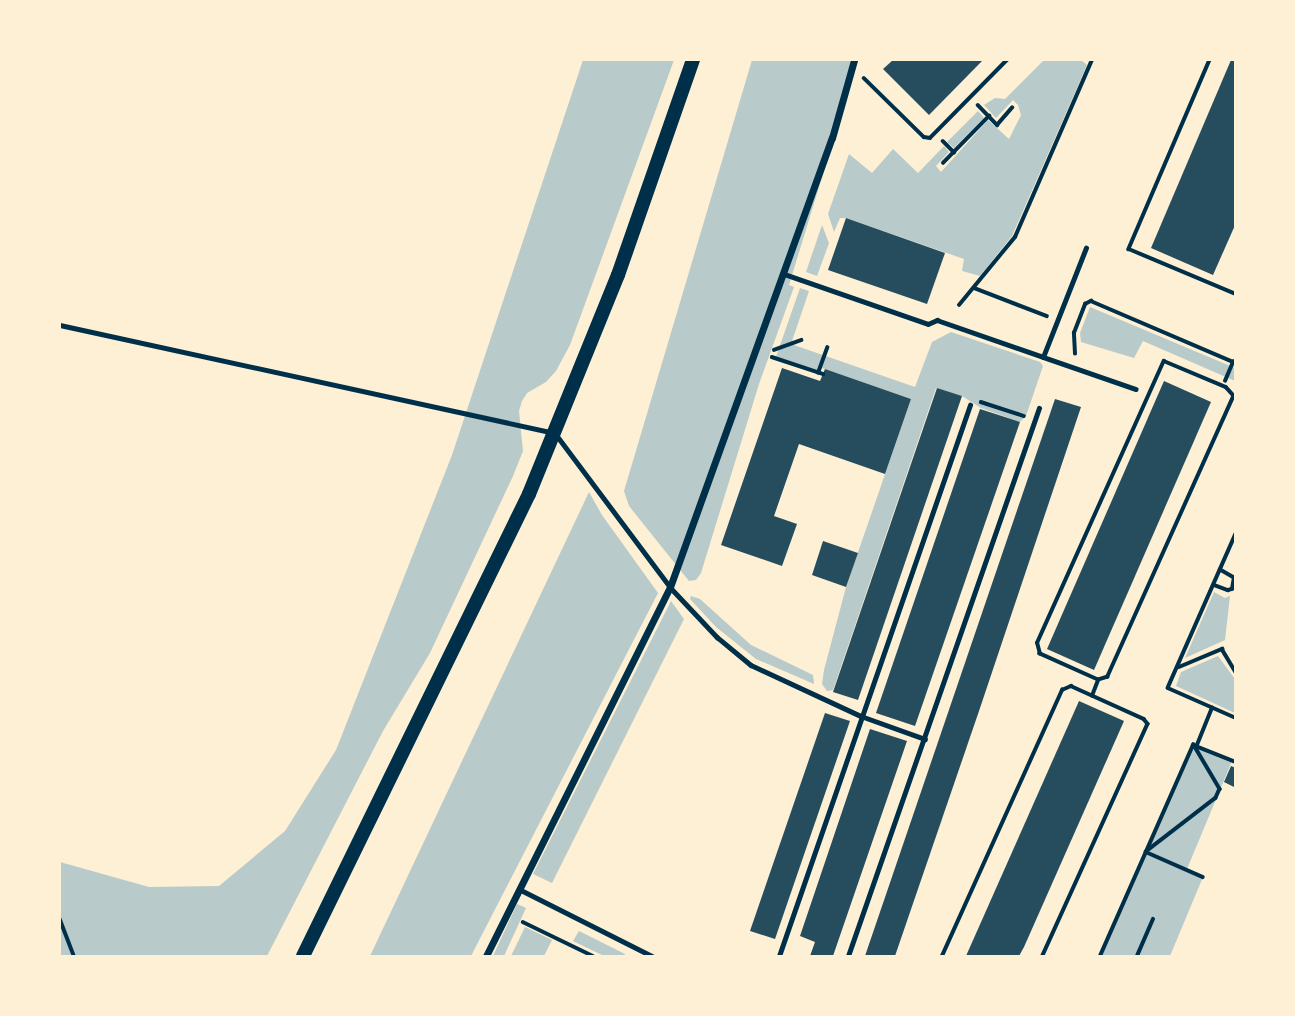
<!DOCTYPE html>
<html>
<head>
<meta charset="utf-8">
<style>
	body { margin:0 }
	#map { position:relative; width:1295px; height:1016px; overflow:hidden; background:#fdf0d5; font-family:Roboto,sans-serif }
	div>[style] { position:absolute }
	[style*='--x'] { left:calc(var(--x)*1px); top:calc(var(--y)*1px); width:calc(var(--w)*1px); rotate:calc(var(--a)*1deg) }
	.green>* { inset:0; background:#b9caca }
	.building>* { inset:0; background:#264d5e }
	.path>* { height:3.5px; margin:-1.75px; padding:0 1.75px; transform-origin:1.75px; border-radius:1.75px; background:#003049 }
	.service>* { height:4.5px; margin:-2.25px; padding:0 2.25px; transform-origin:2.25px; border-radius:2.25px; background:#003049 }
	.minor>* { height:7px; margin:-3.5px; padding:0 3.5px; transform-origin:3.5px; border-radius:3.5px; background:#003049 }
	.primary>* { height:14px; margin:-7px; padding:0 7px; transform-origin:7px; border-radius:7px; background:#003049 }
	span { translate:-50% -50%; white-space:nowrap; text-align:center; line-height:1.15; -webkit-text-stroke:7px #fdf0d5; paint-order:stroke }
	.frame { position:absolute; inset:0; border:61px solid #fdf0d5; pointer-events:none }
</style>
</head>
<body>
<div id="map">
	<div class="green">
		<div style="clip-path:polygon(583px 60px,674px 60px,570px 345px,556px 371px,546px 382px,527px 393px,522px 401px,519px 411px,523px 451px,513px 476px,430px 653px,383px 731px,267px 956px,60px 956px,60px 862px,149px 887px,219px 886px,285px 831px,336px 750px,452px 455px)"></div>
		<div style="clip-path:polygon(752px 60px,858px 60px,789px 285px,794px 287px,759px 384px,701px 573px,696px 580px,689px 581px,629px 506px,624px 491px)"></div>
		<div style="clip-path:polygon(1044px 60px,1081px 60px,1087px 65px,1012px 236px,980px 276px,962px 271px,964px 259px,846px 218px,840px 218px,834px 232px,828px 214px,849px 154px,872px 173px,893px 149px,918px 173px,944px 146px,949px 152px,936px 166px,941px 172px,988px 120px,1009px 139px,1021px 115px,1018px 105px,1013px 100px,996px 118px,984px 105px,995px 98px,1005px 99px)"></div>
		<div style="clip-path:polygon(978px 111px,984px 118px,954px 148px,947px 142px)"></div>
		<div style="clip-path:polygon(822px 225px,829px 243px,817px 276px,806px 272px)"></div>
		<div style="clip-path:polygon(800px 288px,809px 291px,791px 344px,915px 387px,932px 342px,951px 332px,1040px 362px,1043px 366px,1026px 416px,1020px 422px,981px 408px,962px 396px,936px 388px,833px 690px,827px 691px,822px 684px,824px 670px,846px 587px,911px 399px,819px 367px,817px 371px,776px 357px)"></div>
		<div style="clip-path:polygon(1090px 307px,1235px 368px,1235px 381px,1143px 341px,1134px 358px,1081px 342px,1080px 333px)"></div>
		<div style="clip-path:polygon(589px 492px,602px 515px,658px 593px,471px 956px,370px 956px)"></div>
		<div style="clip-path:polygon(1214px 592px,1225px 598px,1230px 596px,1225px 640px,1185px 658px)"></div>
		<div style="clip-path:polygon(691px 596px,700px 599px,751px 645px,813px 675px,814px 684px,756px 659px,716px 627px,690px 599px)"></div>
		<div style="clip-path:polygon(671px 601px,684px 619px,552px 883px,533px 874px)"></div>
		<div style="clip-path:polygon(1218px 656px,1235px 679px,1235px 713px,1176px 686px,1181px 672px)"></div>
		<div style="clip-path:polygon(1193px 745px,1232px 761px,1187px 869px,1203px 877px,1170px 956px,1100px 956px)"></div>
		<div style="clip-path:polygon(517px 904px,526px 908px,504px 956px,493px 956px)"></div>
		<div style="clip-path:polygon(525px 927px,552px 940px,544px 956px,511px 956px)"></div>
		<div style="clip-path:polygon(579px 931px,625px 954px,624px 956px,604px 956px,573px 941px)"></div>
	</div>
	<div class="building">
		<div style="clip-path:polygon(893px 60px,983px 60px,929px 115px,883px 69px)"></div>
		<div style="clip-path:polygon(1231px 60px,1236px 60px,1236px 223px,1213px 275px,1151px 248px)"></div>
		<div style="clip-path:polygon(846px 218px,945px 253px,927px 304px,828px 270px)"></div>
		<div style="clip-path:polygon(782px 368px,820px 381px,825px 369px,911px 399px,885px 474px,799px 444px,774px 516px,797px 524px,782px 566px,721px 545px)"></div>
		<div style="clip-path:polygon(1164px 381px,1211px 402px,1094px 670px,1047px 649px)"></div>
		<div style="clip-path:polygon(937px 388px,962px 396px,858px 700px,833px 692px)"></div>
		<div style="clip-path:polygon(1055px 399px,1081px 407px,979px 711px,895px 956px,865px 956px)"></div>
		<div style="clip-path:polygon(980px 409px,1020px 422px,915px 726px,876px 713px)"></div>
		<div style="clip-path:polygon(823px 541px,858px 553px,846px 587px,812px 575px)"></div>
		<div style="clip-path:polygon(1079px 701px,1124px 721px,1024px 947px,1019px 956px,966px 956px)"></div>
		<div style="clip-path:polygon(825px 713px,850px 721px,775px 939px,750px 931px)"></div>
		<div style="clip-path:polygon(870px 729px,907px 741px,833px 956px,810px 956px,815px 942px,800px 936px)"></div>
		<div style="clip-path:polygon(1231px 766px,1236px 768px,1236px 788px,1224px 782px)"></div>
	</div>
	<div class="path">
		<div style="--x:1210;--y:60;--w:206;--a:113.2"></div>
		<div style="--x:1129;--y:249;--w:116;--a:22.8"></div>
		<div style="--x:864;--y:78;--w:84;--a:44.5"></div>
		<div style="--x:924;--y:137;--w:6;--a:9"></div>
		<div style="--x:930;--y:138;--w:110;--a:-45.4"></div>
		<div style="--x:978;--y:105;--w:28;--a:46"></div>
		<div style="--x:997;--y:125;--w:23;--a:-49"></div>
		<div style="--x:943;--y:141;--w:16;--a:45"></div>
		<div style="--x:943;--y:163;--w:66;--a:-45.6"></div>
		<div style="--x:974;--y:288;--w:78;--a:21"></div>
		<div style="--x:959;--y:305;--w:88;--a:-50.5"></div>
		<div style="--x:1015;--y:237;--w:193;--a:-66.5"></div>
		<div style="--x:774;--y:350;--w:29;--a:-20"></div>
		<div style="--x:1075;--y:354;--w:21;--a:-93"></div>
		<div style="--x:1074;--y:333;--w:31;--a:-69"></div>
		<div style="--x:1085;--y:304;--w:7;--a:-27"></div>
		<div style="--x:1091;--y:301;--w:158;--a:23.2"></div>
		<div style="--x:772;--y:357;--w:54;--a:18.4"></div>
		<div style="--x:1164;--y:361;--w:67;--a:22.8"></div>
		<div style="--x:1226;--y:387;--w:12;--a:48"></div>
		<div style="--x:1234;--y:396;--w:308;--a:114.2"></div>
		<div style="--x:1108;--y:677;--w:10;--a:163"></div>
		<div style="--x:1098;--y:680;--w:64;--a:-155.9"></div>
		<div style="--x:1040;--y:654;--w:11;--a:-105"></div>
		<div style="--x:1037;--y:643;--w:309;--a:-65.8"></div>
		<div style="--x:818;--y:373;--w:27;--a:-70"></div>
		<div style="--x:1225;--y:381;--w:21;--a:-67"></div>
		<div style="--x:981;--y:402;--w:45;--a:18"></div>
		<div style="--x:1236;--y:534;--w:168;--a:113.8"></div>
		<div style="--x:1168;--y:688;--w:74;--a:23.8"></div>
		<div style="--x:1214;--y:585;--w:15;--a:20"></div>
		<div style="--x:1228;--y:590;--w:4;--a:-14"></div>
		<div style="--x:1232;--y:589;--w:11;--a:-80"></div>
		<div style="--x:1234;--y:578;--w:16;--a:-150"></div>
		<div style="--x:1179;--y:667;--w:47;--a:-22.7"></div>
		<div style="--x:1222;--y:649;--w:27;--a:59"></div>
		<div style="--x:1092;--y:696;--w:17;--a:-69"></div>
		<div style="--x:1194;--y:745;--w:51;--a:59.4"></div>
		<div style="--x:1220;--y:789;--w:10;--a:114"></div>
		<div style="--x:1216;--y:798;--w:88;--a:142.4"></div>
		<div style="--x:1146;--y:852;--w:62;--a:23.7"></div>
		<div style="--x:1197;--y:745;--w:40;--a:-68"></div>
		<div style="--x:60;--y:919;--w:40;--a:69"></div>
		<div style="--x:523;--y:922;--w:78;--a:25.9"></div>
		<div style="--x:942;--y:956;--w:292;--a:-65.7"></div>
		<div style="--x:1062;--y:690;--w:10;--a:-24"></div>
		<div style="--x:1071;--y:686;--w:80;--a:24.3"></div>
		<div style="--x:1144;--y:719;--w:6;--a:51"></div>
		<div style="--x:1148;--y:724;--w:255;--a:114.4"></div>
		<div style="--x:1100;--y:956;--w:231;--a:-66.2"></div>
		<div style="--x:1193;--y:745;--w:46;--a:21.6"></div>
		<div style="--x:1137;--y:956;--w:40;--a:-66.6"></div>
	</div>
	<div class="service">
		<div style="--x:784;--y:274;--w:152;--a:19.1"></div>
		<div style="--x:928;--y:324;--w:10;--a:-24"></div>
		<div style="--x:937;--y:320;--w:112;--a:19.2"></div>
		<div style="--x:1043;--y:357;--w:117;--a:-68.5"></div>
		<div style="--x:60;--y:325;--w:507;--a:12.31"></div>
		<div style="--x:555;--y:433;--w:192;--a:53.2"></div>
		<div style="--x:670;--y:587;--w:69;--a:46.8"></div>
		<div style="--x:717;--y:637;--w:44;--a:39.5"></div>
		<div style="--x:751;--y:665;--w:121;--a:24.9"></div>
		<div style="--x:861;--y:716;--w:68;--a:19.8"></div>
		<div style="--x:1043;--y:357;--w:98;--a:19"></div>
		<div style="--x:519;--y:889;--w:149;--a:26.7"></div>
		<div style="--x:779;--y:956;--w:583;--a:-70.88"></div>
		<div style="--x:848;--y:956;--w:580;--a:-70.78"></div>
	</div>
	<div class="minor">
		<div style="--x:486;--y:956;--w:412;--a:-63.5"></div>
		<div style="--x:670;--y:587;--w:477;--a:-70.2"></div>
		<div style="--x:832;--y:138;--w:81;--a:-74.2"></div>
	</div>
	<div class="primary">
		<div style="--x:303;--y:956;--w:514;--a:-63.93"></div>
		<div style="--x:529;--y:494;--w:236;--a:-67.9"></div>
		<div style="--x:618;--y:275;--w:228;--a:-70.8"></div>
	</div>
	<div class="frame"></div>
</div>
</body>
</html>
